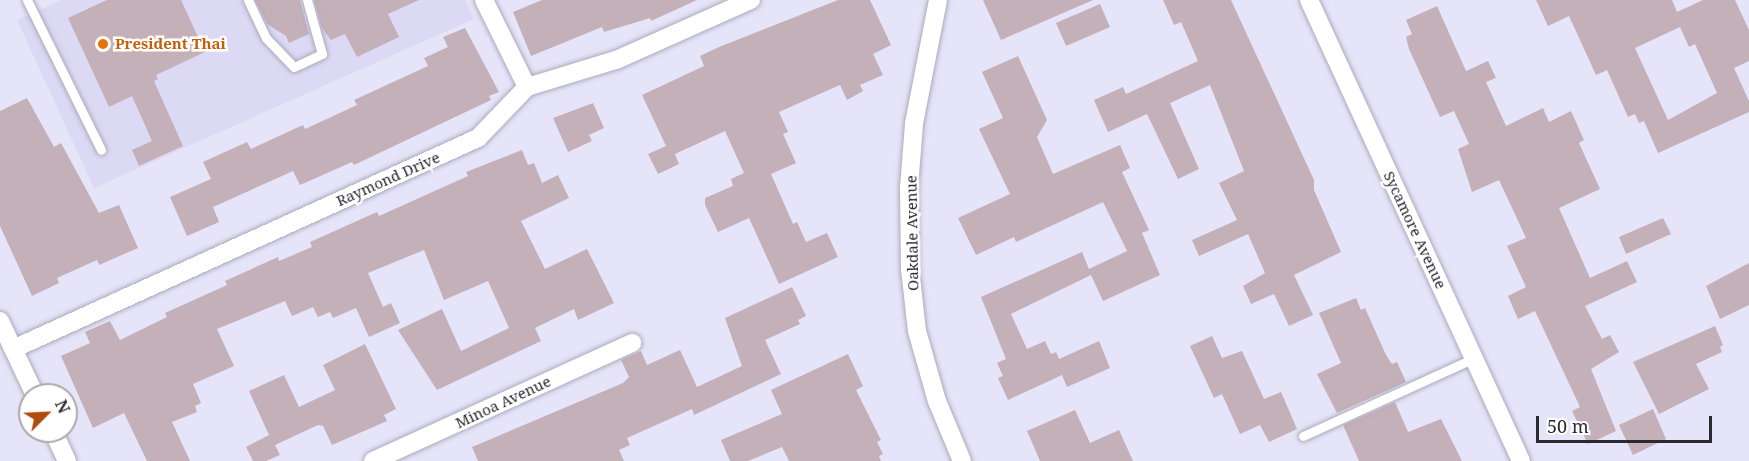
<!DOCTYPE html>
<html>
<head>
<meta charset="utf-8">
<style>
	body { margin:0 }
	#map { position:relative; width:1749px; height:461px; overflow:hidden; background:#e6e4f8; font-family:"Noto Serif",serif }
	div>[style] { position:absolute }
	[style*='--x'] { left:calc(var(--x)*1px); top:calc(var(--y)*1px); width:calc(var(--w)*1px); rotate:calc(var(--a)*1deg) }
	.built>* { inset:0; background:#dcd9f4 }
	.building>* { inset:0; background:#c4b0b9 }
	.roads { filter:drop-shadow(0 0 2px #acaabc) drop-shadow(0 0 2px #acaabc) }
	.lane>* { height:9px; margin:-4.5px; padding:0 4.5px; transform-origin:4.5px; border-radius:4.5px; background:#fff }
	.street>* { height:18px; margin:-9px; padding:0 9px; transform-origin:9px; border-radius:9px; background:#fff }
	.dots>* { width:16px; height:16px; translate:-50% -50%; box-sizing:border-box; border:3px solid #fff; border-radius:50% }
	span { translate:-50% -50%; white-space:nowrap; text-align:center; line-height:1.15; -webkit-text-stroke:5px #fff; paint-order:stroke }
	.food-label { font-size:15px; color:#c56008; font-weight:700 }
	.left { translate:0 -50%; text-align:left }
	.street-label { font-size:15px; color:#2a2930 }
	.north { position:absolute; left:18px; top:383px; width:60px; height:60px; box-sizing:border-box; background:#fff; border:2px solid #aaa9ac; border-radius:50%; rotate:66deg; font-size:16px; font-weight:700; line-height:24px; text-align:center; color:#2a2930 }
	.north::after { content:''; display:block; margin:auto; width:21px; height:27px; background:#ad4c0d; clip-path:polygon(50% 0,100% 100%,50% 72%,0 100%) }
	.scale { position:absolute; left:1536px; top:416px; width:176px; height:27px; box-sizing:border-box; border:3px solid #2a2930; border-top:0; padding-left:8px; font-size:18px; line-height:21px; white-space:nowrap; color:#2a2930; -webkit-text-stroke:4px #fff; paint-order:stroke }
</style>
</head>
<body>
<div id="map">
	<div class="built">
		<div style="clip-path:polygon(62px 0,465px 0,474px 19px,94px 188px,17px 20px)"></div>
	</div>
	<div class="building">
		<div style="clip-path:polygon(107px 0,181px 0,205px 52px,156px 75px,158px 79px,154px 81px,183px 146px,139px 166px,132px 150px,152px 141px,132px 96px,109px 107px,68px 18px)"></div>
		<div style="clip-path:polygon(255px 0,300px 0,309px 34px,289px 43px,286px 36px,267px 24px)"></div>
		<div style="clip-path:polygon(314px 0,419px 0,388px 14px,399px 37px,357px 57px,345px 34px,331px 40px,322px 28px)"></div>
		<div style="clip-path:polygon(542px 0,697px 0,651px 21px,650px 18px,604px 32px,602px 27px,531px 56px,513px 12px)"></div>
		<div style="clip-path:polygon(838px 0,870px 0,891px 45px,873px 54px,883px 75px,860px 85px,863px 91px,847px 100px,840px 85px,779px 112px,788px 132px,783px 134px,796px 163px,771px 174px,793px 224px,797px 222px,806px 242px,827px 233px,838px 257px,779px 284px,749px 218px,718px 232px,705px 205px,705px 198px,733px 186px,731px 179px,744px 173px,725px 131px,675px 154px,679px 164px,658px 174px,648px 154px,666px 146px,642px 95px,704px 66px,700px 56px,719px 47px)"></div>
		<div style="clip-path:polygon(983px 0,1093px 0,1001px 40px)"></div>
		<div style="clip-path:polygon(1163px 0,1231px 0,1314px 180px,1314px 190px,1341px 252px,1294px 275px,1313px 315px,1289px 326px,1274px 294px,1251px 304px,1243px 286px,1265px 273px,1248px 234px,1199px 256px,1192px 240px,1237px 220px,1219px 183px,1244px 171px,1210px 85px,1170px 103px,1199px 169px,1178px 179px,1147px 114px,1108px 132px,1094px 100px,1123px 87px,1126px 94px,1198px 61px,1181px 22px,1174px 25px)"></div>
		<div style="clip-path:polygon(evenodd,1536px 0,1672px 0,1677px 12px,1703px 0,1735px 0,1749px 30px,1749px 61px,1734px 68px,1749px 101px,1749px 112px,1658px 153px,1644px 121px,1639px 123px,1635px 114px,1628px 117px,1607px 70px,1596px 75px,1569px 16px,1548px 26px,1536px 0,1680px 27px,1689px 47px,1695px 44px,1717px 93px,1668px 120px,1635px 48px,1680px 27px)"></div>
		<div style="clip-path:polygon(1100px 4px,1110px 27px,1066px 46px,1056px 23px)"></div>
		<div style="clip-path:polygon(1437px 6px,1466px 71px,1488px 61px,1496px 78px,1486px 82px,1506px 126px,1543px 108px,1549px 122px,1571px 111px,1584px 140px,1579px 143px,1600px 189px,1559px 208px,1590px 278px,1627px 261px,1637px 282px,1585px 306px,1602px 339px,1610px 335px,1619px 352px,1591px 369px,1616px 431px,1588px 444px,1572px 411px,1580px 407px,1535px 311px,1518px 319px,1508px 296px,1526px 287px,1507px 246px,1526px 238px,1499px 180px,1472px 192px,1458px 149px,1469px 144px,1454px 111px,1440px 117px,1409px 49px,1406px 37px,1412px 34px,1406px 20px)"></div>
		<div style="clip-path:polygon(465px 28px,499px 92px,489px 96px,491px 100px,354px 165px,352px 162px,300px 185px,293px 171px,213px 207px,219px 222px,187px 236px,170px 197px,211px 179px,203px 162px,247px 142px,251px 149px,303px 125px,305px 129px,357px 105px,354px 100px,428px 66px,424px 58px,448px 47px,443px 37px)"></div>
		<div style="clip-path:polygon(1018px 56px,1047px 120px,1037px 137px,1053px 174px,1120px 145px,1130px 168px,1122px 172px,1149px 230px,1142px 233px,1160px 275px,1103px 301px,1091px 275px,1011px 314px,1027px 349px,1045px 341px,1051px 354px,1056px 352px,1059px 359px,1099px 341px,1110px 368px,1067px 387px,1062px 375px,1008px 400px,998px 378px,1003px 376px,997px 363px,1006px 359px,981px 297px,1082px 252px,1089px 269px,1127px 251px,1103px 202px,1016px 242px,1014px 237px,976px 255px,958px 218px,1010px 194px,979px 129px,1003px 118px,982px 72px)"></div>
		<div style="clip-path:polygon(27px 98px,54px 147px,61px 143px,99px 213px,119px 205px,138px 248px,99px 265px,97px 260px,57px 278px,59px 283px,32px 296px,0 226px,0 111px)"></div>
		<div style="clip-path:polygon(593px 103px,604px 128px,589px 135px,592px 141px,568px 152px,553px 118px)"></div>
		<div style="clip-path:polygon(522px 150px,528px 165px,534px 163px,542px 183px,558px 175px,569px 198px,521px 221px,545px 269px,587px 249px,614px 303px,578px 320px,574px 309px,535px 328px,541px 341px,437px 390px,398px 330px,442px 309px,461px 351px,509px 328px,488px 281px,444px 300px,424px 250px,368px 273px,383px 307px,391px 303px,400px 323px,369px 337px,356px 308px,333px 318px,330px 312px,318px 317px,313px 307px,292px 316px,285px 301px,217px 329px,234px 366px,193px 384px,201px 403px,195px 406px,197px 412px,172px 422px,190px 461px,147px 461px,124px 413px,93px 428px,61px 356px,90px 343px,85px 332px,110px 321px,120px 340px,167px 317px,165px 313px,227px 285px,225px 281px,278px 257px,279px 261px,312px 247px,310px 242px,377px 212px,379px 216px,468px 176px,466px 172px)"></div>
		<div style="clip-path:polygon(1663px 218px,1671px 234px,1626px 254px,1619px 237px)"></div>
		<div style="clip-path:polygon(1749px 263px,1749px 305px,1720px 319px,1706px 286px)"></div>
		<div style="clip-path:polygon(792px 287px,806px 316px,798px 320px,800px 324px,765px 340px,781px 374px,694px 415px,692px 409px,627px 438px,630px 445px,619px 450px,624px 461px,478px 461px,472px 447px,623px 383px,629px 377px,621px 360px,641px 351px,647px 365px,680px 350px,697px 387px,742px 366px,725px 318px)"></div>
		<div style="clip-path:polygon(1356px 298px,1361px 310px,1365px 308px,1386px 355px,1392px 364px,1397px 362px,1406px 382px,1337px 413px,1317px 374px,1341px 363px,1319px 313px)"></div>
		<div style="clip-path:polygon(1715px 326px,1723px 345px,1720px 347px,1722px 352px,1696px 364px,1709px 389px,1659px 414px,1633px 362px)"></div>
		<div style="clip-path:polygon(1212px 336px,1222px 358px,1242px 351px,1264px 399px,1281px 392px,1297px 429px,1269px 442px,1260px 425px,1240px 434px,1222px 394px,1214px 398px,1190px 346px)"></div>
		<div style="clip-path:polygon(365px 344px,396px 409px,384px 415px,387px 421px,332px 445px,323px 426px,318px 425px,275px 445px,280px 455px,266px 461px,253px 461px,246px 447px,269px 435px,249px 391px,284px 375px,299px 407px,335px 390px,323px 365px)"></div>
		<div style="clip-path:polygon(848px 354px,863px 386px,856px 390px,881px 440px,877px 442px,883px 454px,879px 456px,881px 461px,789px 461px,782px 447px,748px 461px,730px 461px,721px 440px,782px 414px,771px 390px)"></div>
		<div style="clip-path:polygon(1395px 402px,1408px 432px,1441px 419px,1462px 461px,1359px 461px,1343px 425px)"></div>
		<div style="clip-path:polygon(1653px 409px,1666px 439px,1633px 455px,1619px 425px)"></div>
		<div style="clip-path:polygon(1075px 410px,1090px 443px,1119px 430px,1133px 461px,1040px 461px,1027px 431px)"></div>
	</div>
	<div class="roads">
		<div class="lane">
			<div style="--x:27;--y:0;--w:167;--a:63.7"></div>
			<div style="--x:248;--y:0;--w:42;--a:64.7"></div>
			<div style="--x:266;--y:38;--w:40;--a:46"></div>
			<div style="--x:294;--y:67;--w:31;--a:-25"></div>
			<div style="--x:322;--y:54;--w:56;--a:-105.5"></div>
			<div style="--x:1303;--y:436;--w:188;--a:-24.5"></div>
		</div>
		<div class="street">
			<div style="--x:484;--y:0;--w:97;--a:63.7"></div>
			<div style="--x:938;--y:0;--w:126;--a:101"></div>
			<div style="--x:914;--y:124;--w:64;--a:94.5"></div>
			<div style="--x:909;--y:188;--w:81;--a:89.3"></div>
			<div style="--x:910;--y:269;--w:62;--a:83.6"></div>
			<div style="--x:917;--y:331;--w:73;--a:74.1"></div>
			<div style="--x:937;--y:401;--w:65;--a:67.4"></div>
			<div style="--x:1309;--y:0;--w:507;--a:65.3"></div>
			<div style="--x:0;--y:321;--w:82;--a:64.7"></div>
			<div style="--x:13;--y:349;--w:511;--a:-24.41"></div>
			<div style="--x:478;--y:138;--w:71;--a:-46.1"></div>
			<div style="--x:527;--y:87;--w:93;--a:-16.9"></div>
			<div style="--x:616;--y:60;--w:148;--a:-24"></div>
			<div style="--x:53;--y:431;--w:33;--a:65"></div>
			<div style="--x:373;--y:461;--w:285;--a:-24.5"></div>
		</div>
	</div>
	<div class="dots">
		<div style="left:103px;top:44px;background:#e8710a"></div>
	</div>
	<div class="food-label">
		<span class="left" style="left:115px;top:44px">President Thai</span>
	</div>
	<div class="street-label">
		<span style="left:388px;top:179px;rotate:-24deg">Raymond Drive</span>
		<span style="left:1415px;top:230px;rotate:65deg">Sycamore Avenue</span>
		<span style="left:912px;top:233px;rotate:-91deg">Oakdale Avenue</span>
		<span style="left:503px;top:402px;rotate:-25deg">Minoa Avenue</span>
	</div>
	<div class="north">N</div>
	<div class="scale">50 m</div>
</div>
</body>
</html>
